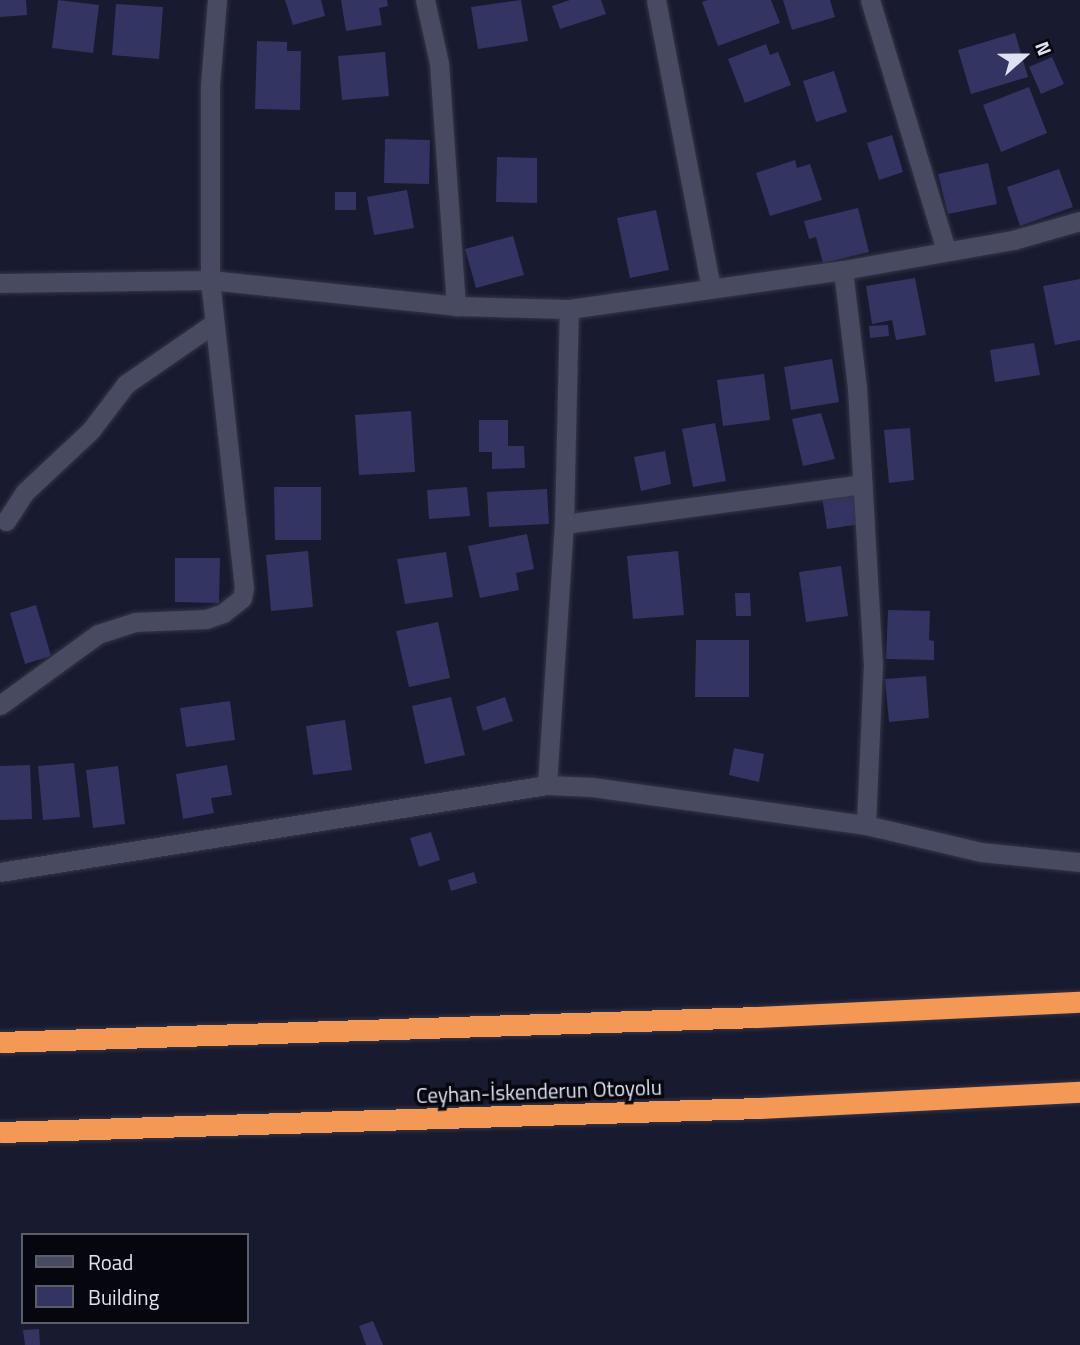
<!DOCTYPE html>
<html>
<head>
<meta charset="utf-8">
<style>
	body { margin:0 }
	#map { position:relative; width:1080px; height:1345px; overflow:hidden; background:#181a2f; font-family:"Titillium Web",sans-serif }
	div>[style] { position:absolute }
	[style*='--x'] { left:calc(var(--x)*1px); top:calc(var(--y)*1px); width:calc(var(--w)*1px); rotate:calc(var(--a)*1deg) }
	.building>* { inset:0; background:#343463 }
	.roads { filter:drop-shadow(0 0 2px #353546) drop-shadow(0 0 2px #353546) }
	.minor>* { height:19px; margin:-9.5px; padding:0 9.5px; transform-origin:9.5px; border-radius:9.5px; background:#474a61 }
	.motorway>* { height:21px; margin:-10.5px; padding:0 10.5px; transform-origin:10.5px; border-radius:10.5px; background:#f49855 }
	span { translate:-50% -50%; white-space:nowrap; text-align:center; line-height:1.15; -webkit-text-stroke:7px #06060e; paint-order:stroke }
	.street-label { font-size:21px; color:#dee1ef }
	.legend { position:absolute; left:21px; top:1233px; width:228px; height:91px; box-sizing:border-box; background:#06060e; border:2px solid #5c5e68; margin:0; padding:9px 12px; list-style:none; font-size:21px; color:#dee1ef }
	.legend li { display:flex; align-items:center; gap:14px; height:35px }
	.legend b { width:35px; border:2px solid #5c5e68 }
	.north { position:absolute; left:989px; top:21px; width:70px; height:70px; -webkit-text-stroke:5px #06060e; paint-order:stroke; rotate:69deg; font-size:19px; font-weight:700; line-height:28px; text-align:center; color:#dee1ef }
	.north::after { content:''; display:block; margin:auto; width:24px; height:32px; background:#dee1ef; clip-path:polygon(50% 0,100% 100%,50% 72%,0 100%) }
</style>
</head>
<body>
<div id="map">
	<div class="building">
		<div style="clip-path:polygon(0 0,26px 0,27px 15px,0 17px)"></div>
		<div style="clip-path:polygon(58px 0,99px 5px,93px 53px,52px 48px)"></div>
		<div style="clip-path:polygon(285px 0,321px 0,325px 16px,293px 25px)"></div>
		<div style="clip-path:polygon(341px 0,387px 0,388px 6px,379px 8px,382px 25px,346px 31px)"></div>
		<div style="clip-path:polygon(521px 0,528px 41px,478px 49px,471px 7px)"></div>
		<div style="clip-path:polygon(570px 0,601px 0,606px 14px,560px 29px,552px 6px)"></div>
		<div style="clip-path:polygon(708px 0,771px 0,780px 23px,718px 46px,702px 2px)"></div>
		<div style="clip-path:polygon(783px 0,830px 0,835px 17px,792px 30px)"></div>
		<div style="clip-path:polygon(116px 4px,163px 7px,159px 59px,112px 55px)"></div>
		<div style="clip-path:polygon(1015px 33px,1028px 77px,971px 94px,958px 50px)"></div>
		<div style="clip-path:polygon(257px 41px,287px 42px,287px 51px,301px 51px,300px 110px,255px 109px)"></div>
		<div style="clip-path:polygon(766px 44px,770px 55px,778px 52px,791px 85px,745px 103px,728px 59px)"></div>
		<div style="clip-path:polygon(385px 52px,389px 96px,342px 100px,338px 56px)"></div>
		<div style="clip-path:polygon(1052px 57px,1064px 84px,1041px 94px,1029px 67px)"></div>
		<div style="clip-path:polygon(834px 71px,847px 112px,816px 122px,803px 81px)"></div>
		<div style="clip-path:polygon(1029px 87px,1047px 133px,1001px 152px,983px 105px)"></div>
		<div style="clip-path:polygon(892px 135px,903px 172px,879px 180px,867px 143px)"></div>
		<div style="clip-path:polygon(385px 139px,430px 140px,429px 184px,384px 183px)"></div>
		<div style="clip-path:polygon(497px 157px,537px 158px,537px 203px,496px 202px)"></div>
		<div style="clip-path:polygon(795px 160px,797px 168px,810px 164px,822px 200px,770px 216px,756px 173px)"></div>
		<div style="clip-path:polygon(988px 163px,997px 204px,948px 214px,938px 174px)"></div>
		<div style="clip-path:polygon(1059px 169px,1073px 207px,1020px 226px,1007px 187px)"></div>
		<div style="clip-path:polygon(407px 190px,414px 228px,374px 235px,367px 197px)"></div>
		<div style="clip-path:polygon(335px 192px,356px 192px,356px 210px,335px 210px)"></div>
		<div style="clip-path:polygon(858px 208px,869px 252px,823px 263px,816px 237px,809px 239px,804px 221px)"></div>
		<div style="clip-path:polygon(656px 210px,669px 270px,630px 278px,617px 218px)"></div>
		<div style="clip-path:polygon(513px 236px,524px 275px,476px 288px,465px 249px)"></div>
		<div style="clip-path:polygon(915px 278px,926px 335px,896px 340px,892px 320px,872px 324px,866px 286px)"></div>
		<div style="clip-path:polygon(1080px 279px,1080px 340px,1055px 345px,1043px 286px)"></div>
		<div style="clip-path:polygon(888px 325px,889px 336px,870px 338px,869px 326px)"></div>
		<div style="clip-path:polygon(1034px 343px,1040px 375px,995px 382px,990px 350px)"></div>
		<div style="clip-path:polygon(832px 359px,839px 402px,791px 410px,784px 367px)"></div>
		<div style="clip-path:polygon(764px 374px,770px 420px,723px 426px,717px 380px)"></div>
		<div style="clip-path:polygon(411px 411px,415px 472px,359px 475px,355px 415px)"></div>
		<div style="clip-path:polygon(821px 413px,835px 459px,803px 466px,792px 419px)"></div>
		<div style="clip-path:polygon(479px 420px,508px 420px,508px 446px,524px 446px,525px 468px,492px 469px,492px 452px,479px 452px)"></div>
		<div style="clip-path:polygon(715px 423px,726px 481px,693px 487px,682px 429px)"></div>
		<div style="clip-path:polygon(910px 428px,914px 480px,889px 483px,884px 430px)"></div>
		<div style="clip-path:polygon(665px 451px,671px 484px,641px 491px,634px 457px)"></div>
		<div style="clip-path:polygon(274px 487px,321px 487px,321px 540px,275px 540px)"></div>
		<div style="clip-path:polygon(467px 487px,470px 516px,429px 519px,427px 490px)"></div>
		<div style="clip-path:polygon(547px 489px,549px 524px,489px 527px,487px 492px)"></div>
		<div style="clip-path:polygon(856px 493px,861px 524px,827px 529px,822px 497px)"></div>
		<div style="clip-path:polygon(527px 534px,534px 569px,516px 573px,519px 590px,480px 598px,468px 546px)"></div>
		<div style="clip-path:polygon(308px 551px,313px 607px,271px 611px,266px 555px)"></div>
		<div style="clip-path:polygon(678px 551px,684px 615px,633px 619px,627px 556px)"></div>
		<div style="clip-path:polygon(446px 552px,453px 597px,405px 604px,397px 559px)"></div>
		<div style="clip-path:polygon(175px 558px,220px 558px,219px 603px,175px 602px)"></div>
		<div style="clip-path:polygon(841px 566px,848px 616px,806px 622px,799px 572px)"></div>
		<div style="clip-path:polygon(735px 593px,750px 593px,751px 616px,736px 616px)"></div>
		<div style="clip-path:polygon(36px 605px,51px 656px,25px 664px,10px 613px)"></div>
		<div style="clip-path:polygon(888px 610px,930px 611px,929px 640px,934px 641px,934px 660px,886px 659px)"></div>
		<div style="clip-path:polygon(438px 622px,450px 678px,409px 687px,396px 631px)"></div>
		<div style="clip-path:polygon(696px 640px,749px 640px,749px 697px,695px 697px)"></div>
		<div style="clip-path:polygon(926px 676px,929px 718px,889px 722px,885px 679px)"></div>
		<div style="clip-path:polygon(451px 697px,465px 755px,425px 764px,412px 706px)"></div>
		<div style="clip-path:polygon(505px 697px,513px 721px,483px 731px,476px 707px)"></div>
		<div style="clip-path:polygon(230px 701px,235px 740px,186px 747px,180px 708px)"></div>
		<div style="clip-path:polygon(345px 720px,352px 770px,313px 775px,306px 726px)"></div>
		<div style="clip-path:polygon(734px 748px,764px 754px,759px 782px,729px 775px)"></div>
		<div style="clip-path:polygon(74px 763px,80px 817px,43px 820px,38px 766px)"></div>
		<div style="clip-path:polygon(30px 765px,32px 819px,0 820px,0 766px)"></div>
		<div style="clip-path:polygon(227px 765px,232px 795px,211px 798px,214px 813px,183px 819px,176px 774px)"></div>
		<div style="clip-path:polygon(118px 766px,125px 824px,93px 828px,86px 770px)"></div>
		<div style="clip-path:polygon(431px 832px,440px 860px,419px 867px,410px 838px)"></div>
		<div style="clip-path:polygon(474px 872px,477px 883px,451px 891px,448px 880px)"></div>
		<div style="clip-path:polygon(373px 1321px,383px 1345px,366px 1345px,359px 1326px)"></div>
		<div style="clip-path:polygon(39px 1329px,40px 1345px,25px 1345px,23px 1330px)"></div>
	</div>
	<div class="roads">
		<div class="minor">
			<div style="--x:425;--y:0;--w:65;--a:77.5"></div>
			<div style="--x:439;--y:63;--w:244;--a:86"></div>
			<div style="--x:656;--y:0;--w:294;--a:79.2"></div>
			<div style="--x:870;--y:0;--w:261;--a:73.1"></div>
			<div style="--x:843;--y:270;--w:119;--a:83.2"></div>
			<div style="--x:857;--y:388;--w:276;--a:86.7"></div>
			<div style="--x:873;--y:664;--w:161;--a:92.5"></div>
			<div style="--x:0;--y:283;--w:210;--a:-0.8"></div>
			<div style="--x:210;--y:280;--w:247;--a:6"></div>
			<div style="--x:456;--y:306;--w:113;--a:1.5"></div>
			<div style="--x:569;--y:309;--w:277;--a:-8.1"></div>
			<div style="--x:843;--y:270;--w:173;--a:-10"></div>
			<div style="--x:1013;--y:240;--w:70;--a:-15.8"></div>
			<div style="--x:6;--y:521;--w:35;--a:-57"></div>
			<div style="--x:25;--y:492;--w:91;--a:-43.2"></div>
			<div style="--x:91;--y:430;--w:58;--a:-52.7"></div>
			<div style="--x:126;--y:384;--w:106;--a:-34.6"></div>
			<div style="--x:564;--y:524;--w:301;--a:-7.6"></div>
			<div style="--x:0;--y:705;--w:121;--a:-35.9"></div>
			<div style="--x:98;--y:634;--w:39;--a:-18"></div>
			<div style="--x:135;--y:622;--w:71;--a:-2.4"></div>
			<div style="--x:206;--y:619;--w:18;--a:-19"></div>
			<div style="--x:223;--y:613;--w:24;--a:-38"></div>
			<div style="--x:242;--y:598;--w:10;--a:-79"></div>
			<div style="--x:244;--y:588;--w:310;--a:-96.3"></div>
			<div style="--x:210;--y:280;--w:195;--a:-90"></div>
			<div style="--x:210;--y:85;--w:85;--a:-85.3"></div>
			<div style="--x:547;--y:785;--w:45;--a:2.5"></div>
			<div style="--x:592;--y:787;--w:277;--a:7.9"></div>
			<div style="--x:866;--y:825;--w:118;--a:13.2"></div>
			<div style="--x:981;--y:852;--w:100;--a:5.8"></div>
			<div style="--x:0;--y:872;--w:554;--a:-9.04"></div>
			<div style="--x:547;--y:785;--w:262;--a:-86.3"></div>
			<div style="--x:564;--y:524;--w:215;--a:-88.7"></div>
		</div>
		<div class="motorway">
			<div style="--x:0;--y:1042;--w:757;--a:-1.89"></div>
			<div style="--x:757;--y:1017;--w:323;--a:-2.7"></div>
			<div style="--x:0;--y:1132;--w:760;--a:-1.81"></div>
			<div style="--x:760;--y:1108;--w:320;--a:-2.9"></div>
		</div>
	</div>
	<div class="street-label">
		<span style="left:539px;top:1091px;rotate:-2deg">Ceyhan-İskenderun Otoyolu</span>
	</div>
	<ul class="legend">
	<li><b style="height:9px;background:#474a61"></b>Road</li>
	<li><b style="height:19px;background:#343463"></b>Building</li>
	</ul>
	<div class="north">N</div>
</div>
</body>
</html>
